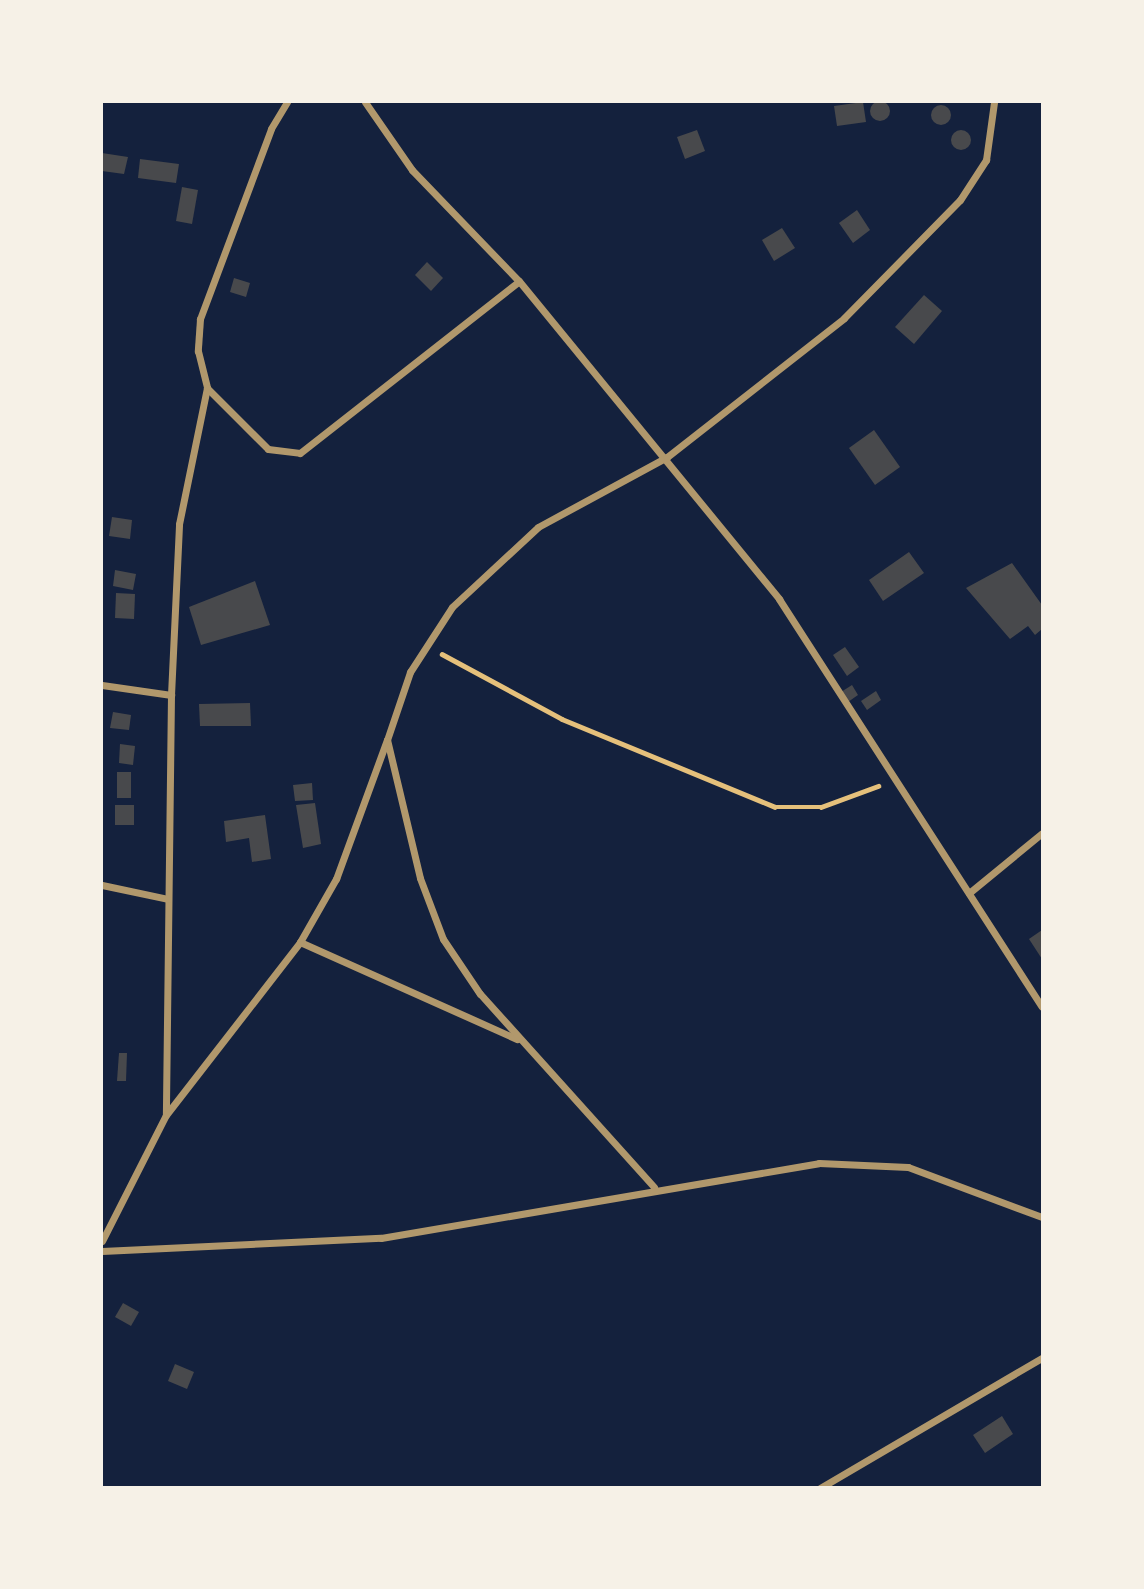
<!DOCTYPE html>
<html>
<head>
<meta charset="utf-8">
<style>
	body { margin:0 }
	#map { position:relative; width:1144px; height:1589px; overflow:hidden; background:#14213d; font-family:"Varela Round",sans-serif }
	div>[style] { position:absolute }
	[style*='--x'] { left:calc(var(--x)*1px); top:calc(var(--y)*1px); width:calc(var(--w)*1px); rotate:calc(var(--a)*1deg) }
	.building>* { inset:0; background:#48494c }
	.round { border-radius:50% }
	.path>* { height:4.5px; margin:-2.25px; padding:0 2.25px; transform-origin:2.25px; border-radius:2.25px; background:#e5c07b }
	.minor>* { height:7px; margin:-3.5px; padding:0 3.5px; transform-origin:3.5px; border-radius:3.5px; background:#b1986c }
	span { translate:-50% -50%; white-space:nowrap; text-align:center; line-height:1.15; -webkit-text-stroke:7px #f6f1e7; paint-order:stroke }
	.frame { position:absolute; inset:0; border:103px solid #f6f1e7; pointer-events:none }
</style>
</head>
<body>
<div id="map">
	<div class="building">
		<div class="round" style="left:870px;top:101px;width:20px;height:20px"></div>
		<div style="clip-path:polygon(863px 102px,866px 122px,837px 126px,834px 106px)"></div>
		<div class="round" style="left:931px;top:105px;width:20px;height:20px"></div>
		<div style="clip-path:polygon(697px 130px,705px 151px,685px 159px,677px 137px)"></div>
		<div class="round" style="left:951px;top:130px;width:20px;height:20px"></div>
		<div style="clip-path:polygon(102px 153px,128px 157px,124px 174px,102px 171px)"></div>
		<div style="clip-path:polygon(140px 159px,179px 164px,176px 183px,138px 178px)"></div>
		<div style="clip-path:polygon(182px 187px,198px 190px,192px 224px,176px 221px)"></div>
		<div style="clip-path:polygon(857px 210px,870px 230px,853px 243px,839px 223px)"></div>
		<div style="clip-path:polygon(782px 228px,795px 248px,774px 261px,762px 240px)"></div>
		<div style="clip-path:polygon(427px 262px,443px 278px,431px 291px,415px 275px)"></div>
		<div style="clip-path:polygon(234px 278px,250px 283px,246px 297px,230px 292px)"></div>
		<div style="clip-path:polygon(924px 295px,942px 311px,914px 344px,895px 327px)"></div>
		<div style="clip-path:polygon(874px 430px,900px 467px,875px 485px,849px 448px)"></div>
		<div style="clip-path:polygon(112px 517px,132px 520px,130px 539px,109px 536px)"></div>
		<div style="clip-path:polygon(909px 552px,924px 573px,883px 601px,869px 580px)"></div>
		<div style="clip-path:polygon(1012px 563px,1042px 605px,1042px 629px,1035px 635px,1028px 626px,1010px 639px,966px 588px)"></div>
		<div style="clip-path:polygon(115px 570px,136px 574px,133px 590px,113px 586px)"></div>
		<div style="clip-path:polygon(255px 581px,270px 625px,201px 645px,189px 607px)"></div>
		<div style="clip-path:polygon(116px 593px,135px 594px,134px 619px,115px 618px)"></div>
		<div style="clip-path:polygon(845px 647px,859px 667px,847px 676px,833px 655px)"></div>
		<div style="clip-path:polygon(852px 685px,858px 695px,848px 702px,841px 692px)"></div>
		<div style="clip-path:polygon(876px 691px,881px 700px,867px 710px,861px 701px)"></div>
		<div style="clip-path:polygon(250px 703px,251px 726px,200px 726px,199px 704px)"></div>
		<div style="clip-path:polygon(113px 712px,131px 715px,129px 730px,110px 728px)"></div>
		<div style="clip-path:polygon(120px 744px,135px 746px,133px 765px,119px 763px)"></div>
		<div style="clip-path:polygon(117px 772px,131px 772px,131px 798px,117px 798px)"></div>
		<div style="clip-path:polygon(312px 783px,313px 800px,295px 801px,293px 785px)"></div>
		<div style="clip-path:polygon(315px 803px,321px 844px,303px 848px,296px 805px)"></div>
		<div style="clip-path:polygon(115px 805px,134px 805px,134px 825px,115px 825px)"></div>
		<div style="clip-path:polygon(265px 815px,271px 859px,252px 862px,249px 838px,226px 842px,224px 821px)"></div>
		<div style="clip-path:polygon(1042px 930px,1042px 959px,1029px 939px)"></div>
		<div style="clip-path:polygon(119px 1053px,127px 1053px,126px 1081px,117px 1081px)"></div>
		<div style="clip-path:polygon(123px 1303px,139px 1312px,131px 1326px,115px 1317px)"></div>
		<div style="clip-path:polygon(175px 1364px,194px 1372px,187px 1389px,168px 1381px)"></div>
		<div style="clip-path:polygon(1002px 1416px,1013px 1434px,985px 1453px,973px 1435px)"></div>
	</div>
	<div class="path">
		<div style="--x:442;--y:654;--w:136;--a:28.4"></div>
		<div style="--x:562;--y:719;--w:230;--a:22.4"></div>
		<div style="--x:775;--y:807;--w:46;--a:0"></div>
		<div style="--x:821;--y:807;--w:61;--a:-20.2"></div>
	</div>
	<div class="minor">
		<div style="--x:287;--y:102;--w:31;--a:121"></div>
		<div style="--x:271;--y:129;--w:203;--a:110.5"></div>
		<div style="--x:200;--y:319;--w:32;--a:94"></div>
		<div style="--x:198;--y:351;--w:38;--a:76"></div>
		<div style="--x:207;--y:388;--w:86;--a:45"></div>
		<div style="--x:268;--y:449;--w:32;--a:7"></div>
		<div style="--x:300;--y:453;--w:278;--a:-38.1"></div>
		<div style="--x:365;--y:102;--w:83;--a:55.3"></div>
		<div style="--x:412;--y:170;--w:154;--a:46.1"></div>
		<div style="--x:519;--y:281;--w:411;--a:50.7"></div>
		<div style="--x:779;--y:599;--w:485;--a:57.2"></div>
		<div style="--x:102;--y:685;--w:70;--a:8.2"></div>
		<div style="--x:171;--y:695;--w:419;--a:90.7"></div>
		<div style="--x:171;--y:695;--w:171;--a:-87.3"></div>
		<div style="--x:179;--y:524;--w:139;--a:-78.4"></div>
		<div style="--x:102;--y:885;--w:67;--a:12"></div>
		<div style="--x:969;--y:893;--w:94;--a:-39.4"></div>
		<div style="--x:300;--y:942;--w:238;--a:24.1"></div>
		<div style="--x:654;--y:1187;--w:260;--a:-132"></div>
		<div style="--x:480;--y:994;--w:66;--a:-123.9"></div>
		<div style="--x:443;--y:939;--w:65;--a:-110.7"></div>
		<div style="--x:420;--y:878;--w:142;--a:-103.4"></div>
		<div style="--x:387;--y:740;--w:72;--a:-71.3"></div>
		<div style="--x:410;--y:672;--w:77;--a:-57.1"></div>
		<div style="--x:452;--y:607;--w:117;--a:-42.9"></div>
		<div style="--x:538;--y:527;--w:147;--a:-28.5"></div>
		<div style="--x:667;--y:457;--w:225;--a:-38.1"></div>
		<div style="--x:844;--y:318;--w:165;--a:-45.5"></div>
		<div style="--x:960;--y:200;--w:48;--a:-57"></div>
		<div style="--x:986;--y:160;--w:59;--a:-82.1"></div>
		<div style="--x:102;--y:1241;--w:141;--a:-63.1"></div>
		<div style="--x:166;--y:1115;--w:219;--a:-52.2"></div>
		<div style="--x:300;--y:942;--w:73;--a:-60.3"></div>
		<div style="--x:336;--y:879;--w:148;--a:-69.9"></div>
		<div style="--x:102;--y:1251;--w:279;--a:-2.7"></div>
		<div style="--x:381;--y:1238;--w:444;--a:-9.7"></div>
		<div style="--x:819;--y:1163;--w:89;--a:2.6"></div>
		<div style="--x:908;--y:1167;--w:143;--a:20.5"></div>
		<div style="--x:820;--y:1488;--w:257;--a:-30.4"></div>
	</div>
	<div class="frame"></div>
</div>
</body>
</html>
